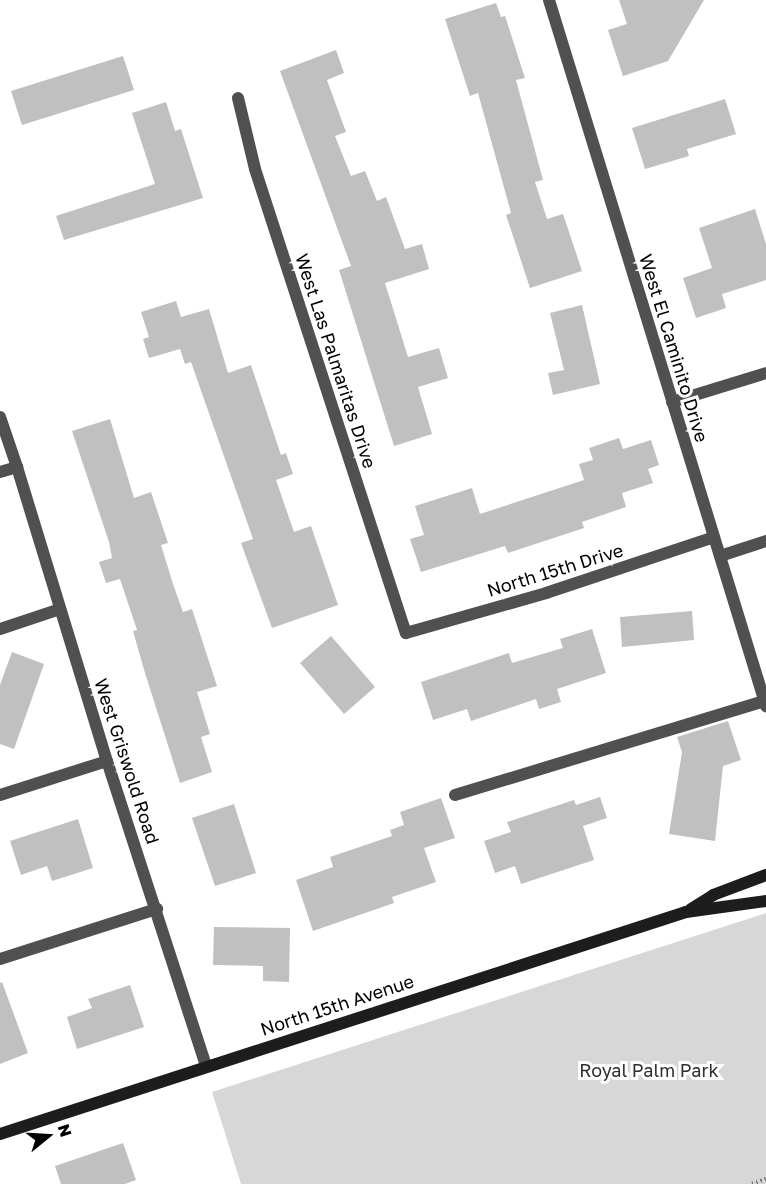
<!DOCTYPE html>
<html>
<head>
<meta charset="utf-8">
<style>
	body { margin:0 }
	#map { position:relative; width:766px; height:1184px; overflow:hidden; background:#fff; font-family:"Golos Text",sans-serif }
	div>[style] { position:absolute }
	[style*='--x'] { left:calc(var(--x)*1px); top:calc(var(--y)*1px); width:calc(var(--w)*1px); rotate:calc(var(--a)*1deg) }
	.green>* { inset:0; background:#d7d7d7 }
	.building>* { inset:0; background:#c0c0c0 }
	.path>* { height:4px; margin-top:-2px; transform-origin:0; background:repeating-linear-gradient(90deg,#727272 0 1.5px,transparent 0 4.5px) }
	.lane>* { height:12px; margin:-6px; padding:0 6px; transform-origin:6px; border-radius:6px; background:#505050 }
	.street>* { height:12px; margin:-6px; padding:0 6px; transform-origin:6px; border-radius:6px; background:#505050 }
	.secondary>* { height:12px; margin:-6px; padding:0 6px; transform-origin:6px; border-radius:6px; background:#1d1d1d }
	span { translate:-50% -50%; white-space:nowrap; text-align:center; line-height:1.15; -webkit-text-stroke:6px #fff; paint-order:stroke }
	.street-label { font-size:18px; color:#000 }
	.park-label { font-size:18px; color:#2e2e2e }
	.north { position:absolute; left:18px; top:1106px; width:60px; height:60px; -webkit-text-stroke:4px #fff; paint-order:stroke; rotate:72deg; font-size:16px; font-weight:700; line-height:24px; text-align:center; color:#000 }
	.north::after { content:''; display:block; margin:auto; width:21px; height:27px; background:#000; clip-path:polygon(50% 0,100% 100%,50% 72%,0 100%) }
</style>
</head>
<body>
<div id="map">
	<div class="green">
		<div style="clip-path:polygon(766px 913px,766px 1184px,241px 1184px,212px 1092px)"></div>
	</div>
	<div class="building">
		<div style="clip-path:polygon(619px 0,704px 0,668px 61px,623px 76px,608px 30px,627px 24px)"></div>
		<div style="clip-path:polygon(496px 3px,501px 17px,505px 16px,525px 78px,516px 80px,543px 180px,535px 182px,547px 219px,563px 214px,582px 271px,530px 288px,506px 215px,511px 213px,478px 93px,470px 96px,445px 19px)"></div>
		<div style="clip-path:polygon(336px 50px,344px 73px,327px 80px,346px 132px,335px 136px,351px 176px,365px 171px,377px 201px,386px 197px,405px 249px,422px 244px,429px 269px,385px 283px,408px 357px,439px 348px,448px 378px,418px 387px,432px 434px,394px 446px,339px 270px,351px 266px,280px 71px)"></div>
		<div style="clip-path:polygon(123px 56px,134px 90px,22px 125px,11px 91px)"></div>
		<div style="clip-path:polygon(725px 99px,736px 134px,687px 149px,689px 156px,645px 169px,632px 128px)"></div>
		<div style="clip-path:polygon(166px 102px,175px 131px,181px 129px,203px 198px,64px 240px,56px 216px,155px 184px,132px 113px)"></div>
		<div style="clip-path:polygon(755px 209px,766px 244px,766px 280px,722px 294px,726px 308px,696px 318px,683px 278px,712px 268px,699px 228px)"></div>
		<div style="clip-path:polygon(176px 301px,181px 317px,209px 309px,228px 373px,251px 365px,281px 455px,286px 453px,293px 474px,276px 480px,294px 532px,311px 526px,338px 605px,272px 628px,241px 543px,253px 539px,191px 362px,185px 364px,180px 349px,149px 358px,143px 339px,149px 337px,141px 312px)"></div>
		<div style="clip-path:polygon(582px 305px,600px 384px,553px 395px,548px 373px,564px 370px,550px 313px)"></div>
		<div style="clip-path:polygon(110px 419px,134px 498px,151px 492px,168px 543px,161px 545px,173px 584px,183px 612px,192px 609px,217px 686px,197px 692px,210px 734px,201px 737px,212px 772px,180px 783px,145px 673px,133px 631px,137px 630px,120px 579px,106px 583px,99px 562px,112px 558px,109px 542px,72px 431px)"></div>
		<div style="clip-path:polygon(619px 438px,623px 449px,651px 440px,659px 465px,648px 469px,653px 483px,622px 493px,626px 507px,582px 522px,584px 528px,508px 553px,505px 546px,421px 572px,410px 539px,424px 535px,415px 506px,472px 488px,480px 514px,584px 480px,579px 464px,593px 460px,589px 448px)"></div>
		<div style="clip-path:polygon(692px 611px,694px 640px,622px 647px,620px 617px)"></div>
		<div style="clip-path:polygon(592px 629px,606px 673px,557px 689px,561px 702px,539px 709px,536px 699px,471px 721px,467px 709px,433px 720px,421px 682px,509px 653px,512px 663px,563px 648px,560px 639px)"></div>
		<div style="clip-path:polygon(331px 636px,375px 687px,344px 714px,300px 663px)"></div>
		<div style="clip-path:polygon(12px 652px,44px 664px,14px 749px,0 744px,0 685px)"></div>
		<div style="clip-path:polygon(728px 721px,741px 760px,723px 766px,715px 841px,669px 834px,682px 752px,677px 737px)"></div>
		<div style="clip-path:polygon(600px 797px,607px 818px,583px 826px,594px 860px,521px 884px,515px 866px,495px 873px,484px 841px,511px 832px,507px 822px,574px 800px,576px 805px)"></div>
		<div style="clip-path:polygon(441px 798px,455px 838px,424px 848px,436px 882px,392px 897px,394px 903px,313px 931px,296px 880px,333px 867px,330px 857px,392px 836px,390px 830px,404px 825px,400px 812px)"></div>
		<div style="clip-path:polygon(234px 804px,256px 873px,215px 886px,192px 818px)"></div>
		<div style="clip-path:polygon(78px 819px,93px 868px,52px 881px,47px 866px,21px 875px,10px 841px)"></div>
		<div style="clip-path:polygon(214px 927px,290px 928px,289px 982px,263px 981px,263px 966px,213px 965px)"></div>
		<div style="clip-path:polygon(2px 982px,28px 1053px,0 1064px,0 983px)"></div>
		<div style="clip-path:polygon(130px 985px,144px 1027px,77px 1049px,67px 1017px,92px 1008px,88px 999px)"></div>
		<div style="clip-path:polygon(123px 1143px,136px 1180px,125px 1184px,61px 1184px,55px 1166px)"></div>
	</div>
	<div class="path">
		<div style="--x:752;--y:1184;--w:15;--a:-20"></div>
	</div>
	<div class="lane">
		<div style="--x:0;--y:417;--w:53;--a:71.2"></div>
		<div style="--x:0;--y:629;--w:63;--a:-18.4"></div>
		<div style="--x:455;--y:795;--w:323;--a:-16.9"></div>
		<div style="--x:0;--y:959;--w:165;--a:-17.7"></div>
	</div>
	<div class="street">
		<div style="--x:549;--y:0;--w:739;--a:72.91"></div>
		<div style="--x:238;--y:98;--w:73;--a:76.5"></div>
		<div style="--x:255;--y:169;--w:488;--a:72"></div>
		<div style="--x:406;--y:633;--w:146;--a:-15.9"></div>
		<div style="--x:546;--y:593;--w:177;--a:-18.4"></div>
		<div style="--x:672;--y:402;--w:98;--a:-17.1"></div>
		<div style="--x:0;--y:472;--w:18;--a:-16"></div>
		<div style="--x:17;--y:467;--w:307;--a:73"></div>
		<div style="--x:107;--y:761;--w:320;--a:72"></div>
		<div style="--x:720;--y:556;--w:48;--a:-18.1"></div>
		<div style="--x:0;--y:795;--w:112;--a:-17.6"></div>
	</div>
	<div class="secondary">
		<div style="--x:691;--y:909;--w:26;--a:-32"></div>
		<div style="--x:713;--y:895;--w:57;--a:-20.7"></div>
		<div style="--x:0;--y:1134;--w:721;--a:-17.93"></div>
		<div style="--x:686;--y:912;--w:81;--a:-7.8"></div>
	</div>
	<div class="street-label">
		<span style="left:674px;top:348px;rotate:73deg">West El Caminito Drive</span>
		<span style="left:336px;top:361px;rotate:72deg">West Las Palmaritas Drive</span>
		<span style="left:555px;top:570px;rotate:-17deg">North 15th Drive</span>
		<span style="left:127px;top:761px;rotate:72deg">West Griswold Road</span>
		<span style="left:337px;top:1005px;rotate:-18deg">North 15th Avenue</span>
	</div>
	<div class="park-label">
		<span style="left:649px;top:1070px">Royal Palm Park</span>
	</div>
	<div class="north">N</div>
</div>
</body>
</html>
